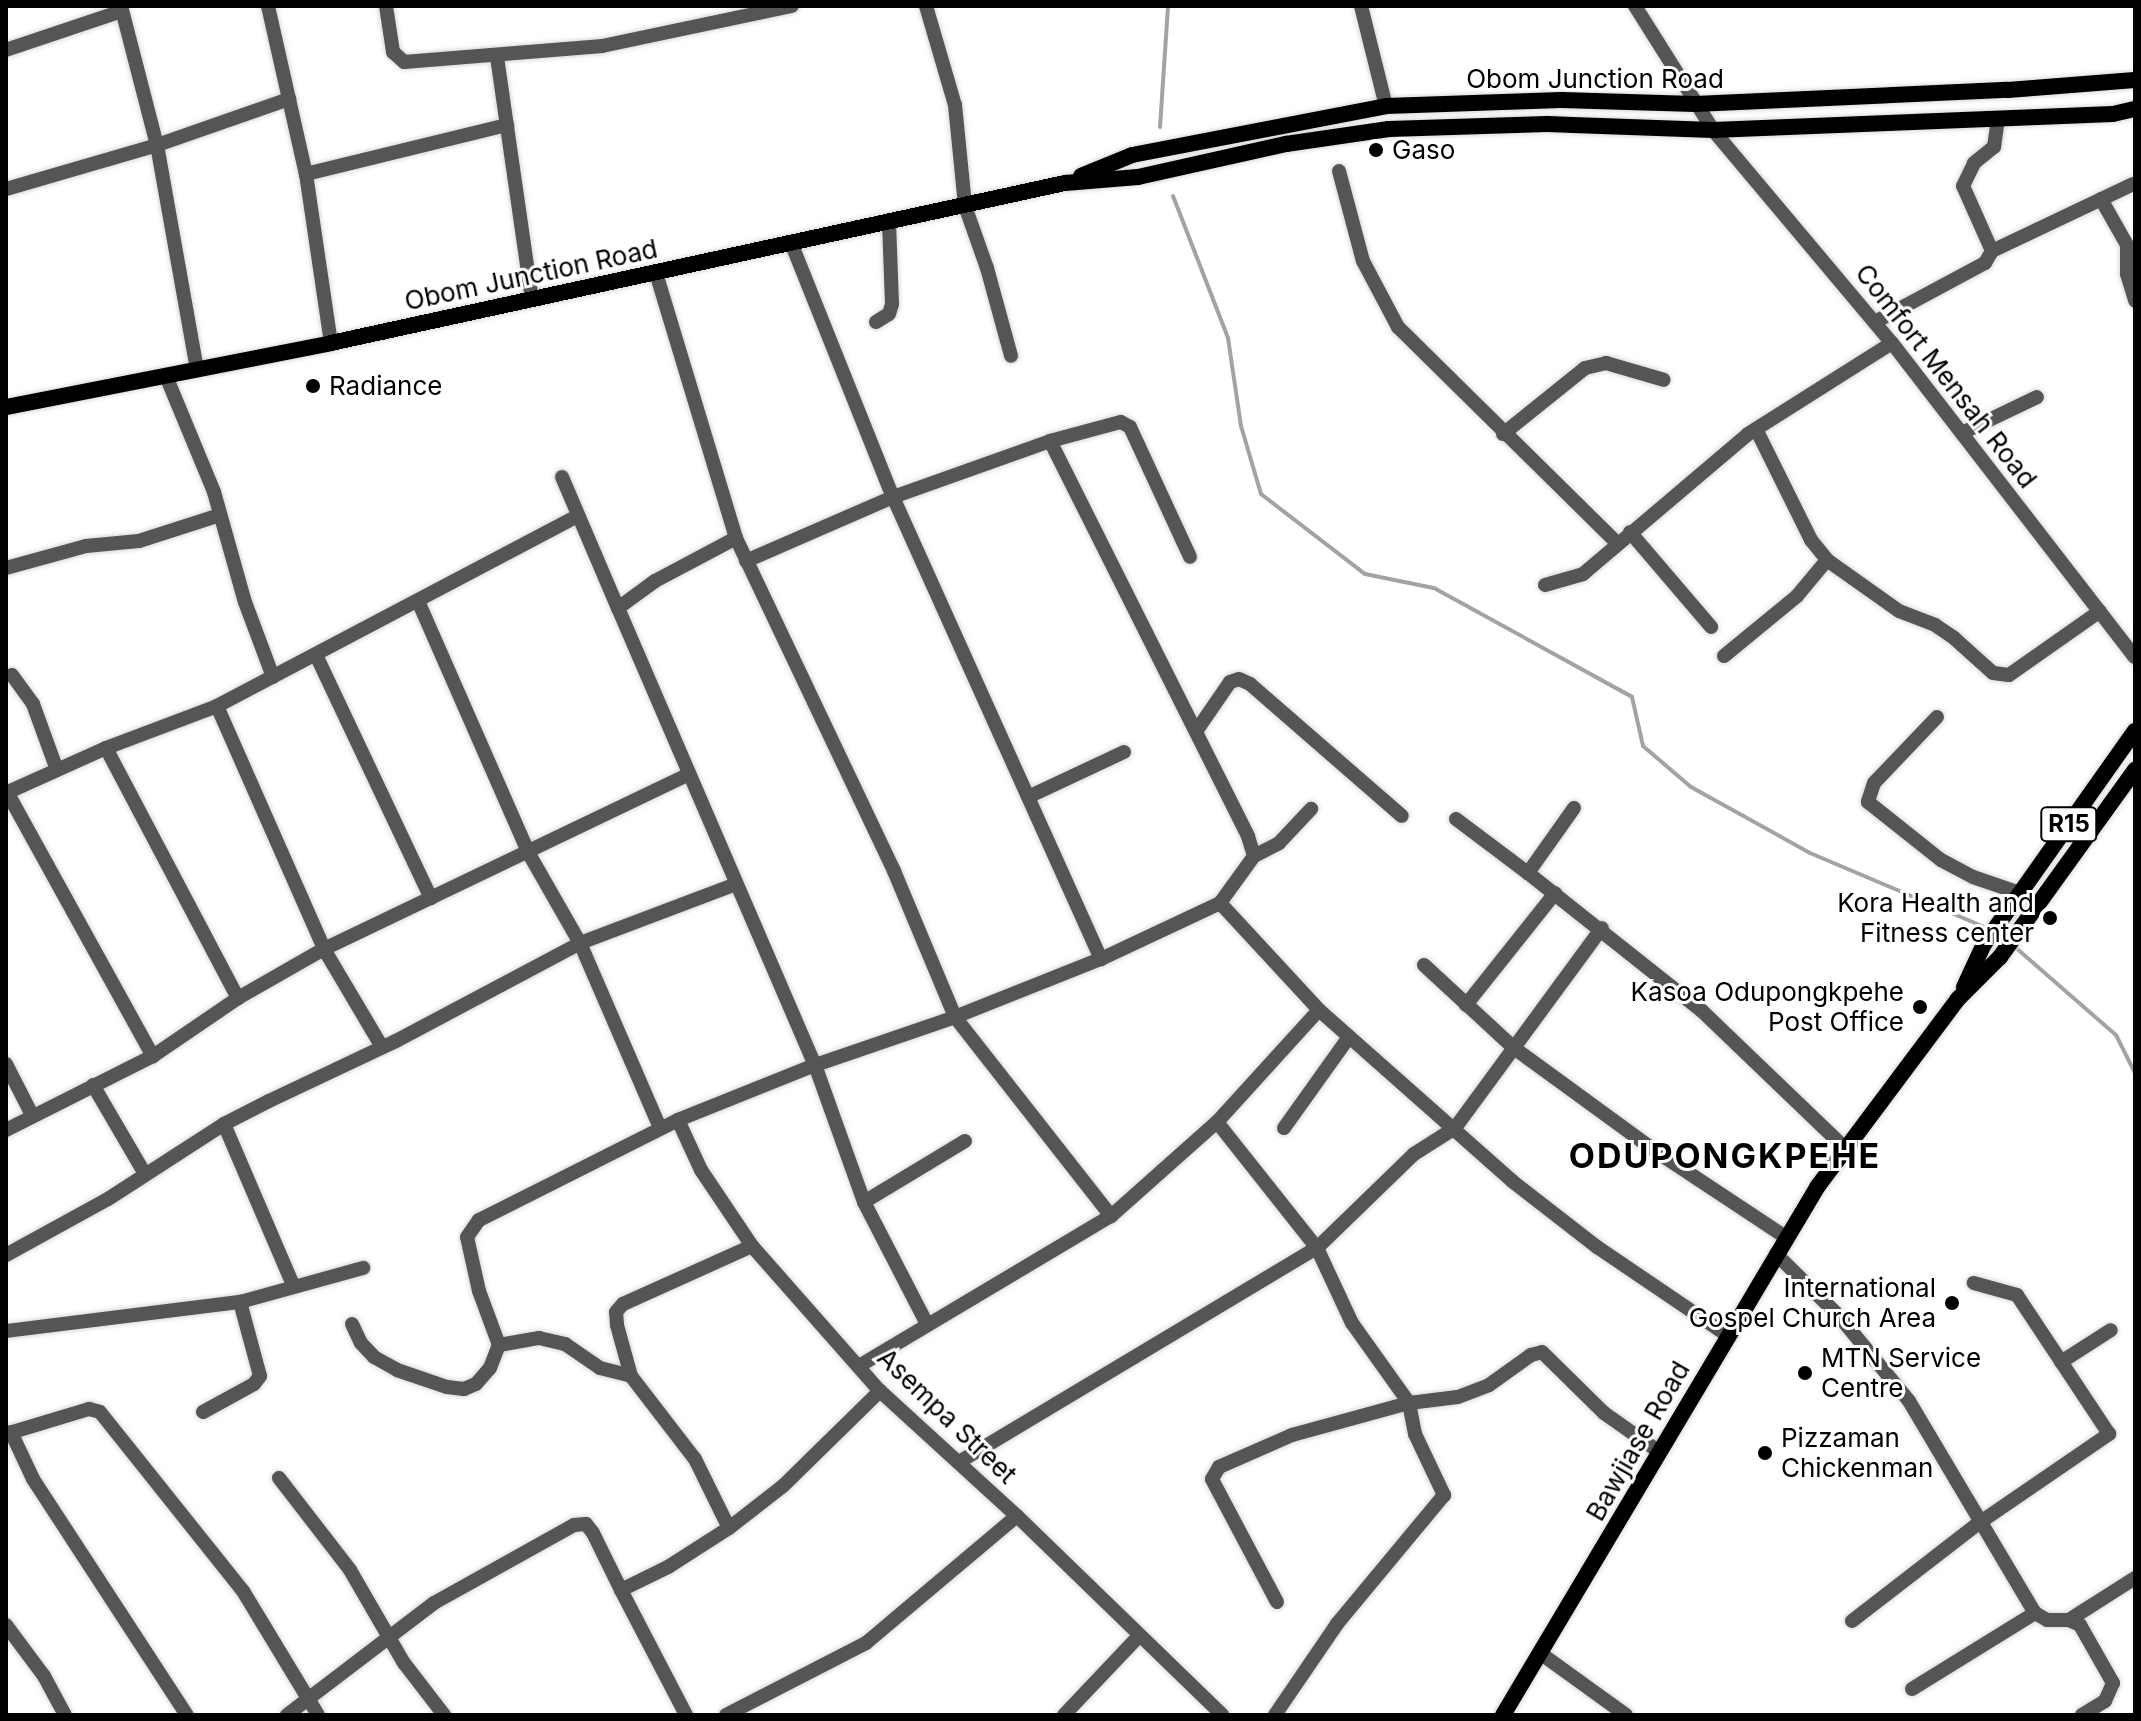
<!DOCTYPE html>
<html>
<head>
<meta charset="utf-8">
<style>
	body { margin:0 }
	#map { position:relative; width:2141px; height:1721px; overflow:hidden; background:#fff; font-family:Inter,sans-serif }
	div>[style] { position:absolute }
	[style*='--x'] { left:calc(var(--x)*1px); top:calc(var(--y)*1px); width:calc(var(--w)*1px); rotate:calc(var(--a)*1deg) }
	.stream>* { height:4px; margin:-2px; padding:0 2px; transform-origin:2px; border-radius:2px; background:#a3a3a3 }
	.roads { filter:drop-shadow(0 0 2px #dbdbdb) drop-shadow(0 0 2px #dbdbdb) }
	.minor>* { height:14px; margin:-7px; padding:0 7px; transform-origin:7px; border-radius:7px; background:#555 }
	.major>* { height:16px; margin:-8px; padding:0 8px; transform-origin:8px; border-radius:8px; background:#000 }
	.dots>* { width:22px; height:22px; translate:-50% -50%; box-sizing:border-box; border:4px solid #fff; border-radius:50% }
	span { translate:-50% -50%; white-space:nowrap; text-align:center; line-height:1.15; -webkit-text-stroke:6px #fff; paint-order:stroke }
	.shield-label span { padding:2px 6px; background:#fff; border:2px solid; border-radius:6px; -webkit-text-stroke-width:0 }
	.shield-label { font-size:24px; color:#000; font-weight:700 }
	.street-label { font-size:26px; color:#000 }
	.poi-label { font-size:26px; color:#000 }
	.left { translate:0 -50%; text-align:left }
	.right { translate:-100% -50%; text-align:right }
	.district-label { font-size:34px; color:#000; font-weight:700; letter-spacing:2px }
	.frame { position:absolute; inset:0; border:8px solid #000; pointer-events:none }
</style>
</head>
<body>
<div id="map">
	<div class="stream">
		<div style="--x:1160;--y:127;--w:121;--a:-86.2"></div>
		<div style="--x:1173;--y:196;--w:152;--a:68.8"></div>
		<div style="--x:1228;--y:338;--w:89;--a:81.6"></div>
		<div style="--x:1241;--y:426;--w:71;--a:73.6"></div>
		<div style="--x:1261;--y:494;--w:131;--a:37.6"></div>
		<div style="--x:1365;--y:574;--w:70;--a:11.5"></div>
		<div style="--x:1434;--y:588;--w:226;--a:28.8"></div>
		<div style="--x:1632;--y:697;--w:50;--a:77.3"></div>
		<div style="--x:1643;--y:746;--w:63;--a:40.5"></div>
		<div style="--x:1691;--y:787;--w:136;--a:29"></div>
		<div style="--x:1810;--y:853;--w:192;--a:23"></div>
		<div style="--x:2015;--y:947;--w:134;--a:41.1"></div>
		<div style="--x:2116;--y:1035;--w:42;--a:63.4"></div>
	</div>
	<div class="roads">
		<div class="minor">
			<div style="--x:121;--y:6;--w:144;--a:75.5"></div>
			<div style="--x:157;--y:145;--w:228;--a:79.9"></div>
			<div style="--x:268;--y:6;--w:172;--a:77.3"></div>
			<div style="--x:306;--y:174;--w:171;--a:81.6"></div>
			<div style="--x:386;--y:6;--w:47;--a:81.3"></div>
			<div style="--x:393;--y:52;--w:15;--a:42"></div>
			<div style="--x:404;--y:62;--w:199;--a:-4.6"></div>
			<div style="--x:602;--y:46;--w:194;--a:-11.9"></div>
			<div style="--x:926;--y:6;--w:103;--a:73.7"></div>
			<div style="--x:955;--y:105;--w:101;--a:84.3"></div>
			<div style="--x:965;--y:206;--w:66;--a:70.5"></div>
			<div style="--x:987;--y:268;--w:91;--a:74.7"></div>
			<div style="--x:1361;--y:6;--w:103;--a:76"></div>
			<div style="--x:1635;--y:6;--w:146;--a:57.8"></div>
			<div style="--x:1713;--y:130;--w:278;--a:50"></div>
			<div style="--x:1892;--y:343;--w:397;--a:52.3"></div>
			<div style="--x:6;--y:50;--w:122;--a:-18.6"></div>
			<div style="--x:497;--y:57;--w:245;--a:81.8"></div>
			<div style="--x:1339;--y:171;--w:93;--a:75.1"></div>
			<div style="--x:1363;--y:261;--w:75;--a:62.1"></div>
			<div style="--x:1398;--y:327;--w:308;--a:44.6"></div>
			<div style="--x:306;--y:174;--w:207;--a:-13.7"></div>
			<div style="--x:6;--y:189;--w:157;--a:-16.2"></div>
			<div style="--x:157;--y:145;--w:140;--a:-19.2"></div>
			<div style="--x:2101;--y:199;--w:53;--a:60.5"></div>
			<div style="--x:2127;--y:245;--w:29;--a:90"></div>
			<div style="--x:2127;--y:274;--w:28;--a:73"></div>
			<div style="--x:792;--y:245;--w:271;--a:68.2"></div>
			<div style="--x:893;--y:497;--w:507;--a:65.76"></div>
			<div style="--x:1992;--y:251;--w:156;--a:-25.4"></div>
			<div style="--x:656;--y:273;--w:277;--a:73.2"></div>
			<div style="--x:736;--y:538;--w:369;--a:64.6"></div>
			<div style="--x:894;--y:871;--w:158;--a:67.3"></div>
			<div style="--x:955;--y:1017;--w:253;--a:51.9"></div>
			<div style="--x:876;--y:322;--w:15;--a:-32"></div>
			<div style="--x:889;--y:314;--w:10;--a:-73"></div>
			<div style="--x:892;--y:304;--w:80;--a:-92.1"></div>
			<div style="--x:1875;--y:322;--w:125;--a:-28.2"></div>
			<div style="--x:1985;--y:263;--w:14;--a:-60"></div>
			<div style="--x:1992;--y:251;--w:71;--a:-114"></div>
			<div style="--x:1963;--y:186;--w:25;--a:-64"></div>
			<div style="--x:1974;--y:163;--w:26;--a:-39"></div>
			<div style="--x:1994;--y:147;--w:28;--a:-82"></div>
			<div style="--x:166;--y:376;--w:126;--a:67.5"></div>
			<div style="--x:214;--y:492;--w:114;--a:74.3"></div>
			<div style="--x:245;--y:602;--w:80;--a:69.5"></div>
			<div style="--x:1756;--y:429;--w:124;--a:63.6"></div>
			<div style="--x:1811;--y:540;--w:26;--a:51"></div>
			<div style="--x:1827;--y:560;--w:88;--a:35.3"></div>
			<div style="--x:1899;--y:611;--w:39;--a:21"></div>
			<div style="--x:1935;--y:625;--w:23;--a:34"></div>
			<div style="--x:1954;--y:638;--w:52;--a:41.9"></div>
			<div style="--x:1993;--y:673;--w:16;--a:7"></div>
			<div style="--x:2009;--y:675;--w:111;--a:-35.1"></div>
			<div style="--x:1962;--y:433;--w:83;--a:-25.6"></div>
			<div style="--x:1503;--y:434;--w:105;--a:-38.8"></div>
			<div style="--x:1585;--y:368;--w:22;--a:-13"></div>
			<div style="--x:1606;--y:363;--w:60;--a:16.3"></div>
			<div style="--x:562;--y:477;--w:142;--a:66.9"></div>
			<div style="--x:1630;--y:532;--w:125;--a:49.5"></div>
			<div style="--x:736;--y:538;--w:92;--a:152"></div>
			<div style="--x:655;--y:581;--w:46;--a:143.9"></div>
			<div style="--x:618;--y:608;--w:498;--a:66.7"></div>
			<div style="--x:815;--y:1065;--w:145;--a:70.3"></div>
			<div style="--x:864;--y:1202;--w:137;--a:62.7"></div>
			<div style="--x:746;--y:561;--w:160;--a:-23.5"></div>
			<div style="--x:893;--y:497;--w:167;--a:-19.6"></div>
			<div style="--x:1050;--y:441;--w:73;--a:-15"></div>
			<div style="--x:1121;--y:422;--w:10;--a:29"></div>
			<div style="--x:1130;--y:427;--w:143;--a:65.2"></div>
			<div style="--x:6;--y:568;--w:83;--a:-15.4"></div>
			<div style="--x:86;--y:546;--w:53;--a:-5.4"></div>
			<div style="--x:139;--y:541;--w:85;--a:-17.8"></div>
			<div style="--x:1545;--y:585;--w:40;--a:-16"></div>
			<div style="--x:1583;--y:574;--w:216;--a:-40.3"></div>
			<div style="--x:1748;--y:434;--w:170;--a:-32.3"></div>
			<div style="--x:418;--y:601;--w:274;--a:66.3"></div>
			<div style="--x:528;--y:852;--w:105;--a:60.3"></div>
			<div style="--x:580;--y:943;--w:202;--a:66.6"></div>
			<div style="--x:316;--y:655;--w:269;--a:64.7"></div>
			<div style="--x:1724;--y:656;--w:94;--a:-39.4"></div>
			<div style="--x:1797;--y:596;--w:47;--a:-50.2"></div>
			<div style="--x:12;--y:675;--w:36;--a:54"></div>
			<div style="--x:33;--y:704;--w:70;--a:70"></div>
			<div style="--x:217;--y:706;--w:266;--a:66.2"></div>
			<div style="--x:324;--y:949;--w:114;--a:59.4"></div>
			<div style="--x:1937;--y:717;--w:91;--a:133.7"></div>
			<div style="--x:1874;--y:783;--w:20;--a:108"></div>
			<div style="--x:1868;--y:802;--w:93;--a:38.5"></div>
			<div style="--x:1941;--y:860;--w:36;--a:28"></div>
			<div style="--x:1973;--y:877;--w:50;--a:18.8"></div>
			<div style="--x:1197;--y:730;--w:58;--a:-55.5"></div>
			<div style="--x:1230;--y:682;--w:9;--a:-18"></div>
			<div style="--x:1239;--y:679;--w:12;--a:24"></div>
			<div style="--x:1250;--y:684;--w:201;--a:41"></div>
			<div style="--x:106;--y:748;--w:283;--a:62.2"></div>
			<div style="--x:7;--y:792;--w:302;--a:61.1"></div>
			<div style="--x:6;--y:793;--w:110;--a:-24.2"></div>
			<div style="--x:106;--y:748;--w:119;--a:-20.7"></div>
			<div style="--x:217;--y:706;--w:408;--a:-27.8"></div>
			<div style="--x:1028;--y:797;--w:106;--a:-25.1"></div>
			<div style="--x:1574;--y:808;--w:80;--a:125.3"></div>
			<div style="--x:1528;--y:873;--w:222;--a:38.4"></div>
			<div style="--x:1702;--y:1011;--w:202;--a:43.8"></div>
			<div style="--x:1456;--y:819;--w:90;--a:36.9"></div>
			<div style="--x:1254;--y:856;--w:28;--a:-27"></div>
			<div style="--x:1279;--y:843;--w:47;--a:-46.7"></div>
			<div style="--x:1220;--y:903;--w:146;--a:47.2"></div>
			<div style="--x:1319;--y:1010;--w:258;--a:41.5"></div>
			<div style="--x:1512;--y:1181;--w:108;--a:37.8"></div>
			<div style="--x:1597;--y:1247;--w:157;--a:34.1"></div>
			<div style="--x:1424;--y:965;--w:122;--a:42.7"></div>
			<div style="--x:1514;--y:1048;--w:173;--a:36.1"></div>
			<div style="--x:1654;--y:1150;--w:159;--a:33.5"></div>
			<div style="--x:1466;--y:1005;--w:143;--a:-51.5"></div>
			<div style="--x:6;--y:1064;--w:57;--a:63"></div>
			<div style="--x:93;--y:1085;--w:103;--a:59.7"></div>
			<div style="--x:678;--y:1120;--w:55;--a:65.3"></div>
			<div style="--x:701;--y:1170;--w:92;--a:56.1"></div>
			<div style="--x:752;--y:1246;--w:193;--a:48.6"></div>
			<div style="--x:880;--y:1391;--w:185;--a:42.4"></div>
			<div style="--x:1017;--y:1516;--w:286;--a:44.1"></div>
			<div style="--x:1217;--y:1122;--w:161;--a:51.6"></div>
			<div style="--x:1317;--y:1248;--w:83;--a:65"></div>
			<div style="--x:1352;--y:1323;--w:98;--a:54.5"></div>
			<div style="--x:1409;--y:1403;--w:32;--a:79"></div>
			<div style="--x:1415;--y:1434;--w:68;--a:64.6"></div>
			<div style="--x:1444;--y:1495;--w:168;--a:129.7"></div>
			<div style="--x:1337;--y:1624;--w:110;--a:124.3"></div>
			<div style="--x:224;--y:1124;--w:175;--a:66.8"></div>
			<div style="--x:1284;--y:1128;--w:112;--a:-54.5"></div>
			<div style="--x:6;--y:1130;--w:165;--a:-26.7"></div>
			<div style="--x:153;--y:1056;--w:103;--a:-34.3"></div>
			<div style="--x:238;--y:998;--w:99;--a:-29.7"></div>
			<div style="--x:324;--y:949;--w:405;--a:-25.6"></div>
			<div style="--x:864;--y:1202;--w:118;--a:-31.1"></div>
			<div style="--x:1776;--y:1254;--w:88;--a:44.5"></div>
			<div style="--x:1839;--y:1316;--w:110;--a:50.5"></div>
			<div style="--x:1909;--y:1401;--w:247;--a:59.3"></div>
			<div style="--x:2035;--y:1613;--w:14;--a:30"></div>
			<div style="--x:2047;--y:1620;--w:22;--a:0"></div>
			<div style="--x:2069;--y:1620;--w:12;--a:24"></div>
			<div style="--x:2080;--y:1625;--w:67;--a:60.4"></div>
			<div style="--x:2113;--y:1683;--w:20;--a:114"></div>
			<div style="--x:2105;--y:1701;--w:27;--a:149"></div>
			<div style="--x:6;--y:1255;--w:116;--a:-28.8"></div>
			<div style="--x:108;--y:1199;--w:138;--a:-32.9"></div>
			<div style="--x:224;--y:1124;--w:51;--a:-27.1"></div>
			<div style="--x:269;--y:1101;--w:140;--a:-25.3"></div>
			<div style="--x:396;--y:1041;--w:208;--a:-28"></div>
			<div style="--x:580;--y:943;--w:167;--a:-20.7"></div>
			<div style="--x:352;--y:1324;--w:21;--a:65"></div>
			<div style="--x:361;--y:1343;--w:19;--a:47"></div>
			<div style="--x:374;--y:1357;--w:26;--a:29"></div>
			<div style="--x:397;--y:1370;--w:53;--a:18.8"></div>
			<div style="--x:447;--y:1387;--w:17;--a:7"></div>
			<div style="--x:464;--y:1389;--w:13;--a:-23"></div>
			<div style="--x:476;--y:1384;--w:21;--a:-49"></div>
			<div style="--x:490;--y:1368;--w:25;--a:-69"></div>
			<div style="--x:499;--y:1345;--w:58;--a:-110.3"></div>
			<div style="--x:479;--y:1291;--w:55;--a:-102.5"></div>
			<div style="--x:467;--y:1237;--w:21;--a:-55"></div>
			<div style="--x:479;--y:1220;--w:223;--a:-26.7"></div>
			<div style="--x:678;--y:1120;--w:148;--a:-21.9"></div>
			<div style="--x:815;--y:1065;--w:148;--a:-18.9"></div>
			<div style="--x:955;--y:1017;--w:157;--a:-21.7"></div>
			<div style="--x:1101;--y:959;--w:132;--a:-25.2"></div>
			<div style="--x:1220;--y:903;--w:58;--a:-54.1"></div>
			<div style="--x:1254;--y:856;--w:21;--a:-107"></div>
			<div style="--x:1248;--y:836;--w:442;--a:-116.6"></div>
			<div style="--x:6;--y:1331;--w:236;--a:-7.1"></div>
			<div style="--x:240;--y:1302;--w:128;--a:-15.5"></div>
			<div style="--x:499;--y:1345;--w:41;--a:-9.9"></div>
			<div style="--x:539;--y:1338;--w:27;--a:13"></div>
			<div style="--x:565;--y:1344;--w:42;--a:34.4"></div>
			<div style="--x:600;--y:1368;--w:32;--a:14"></div>
			<div style="--x:631;--y:1376;--w:105;--a:52.4"></div>
			<div style="--x:695;--y:1459;--w:77;--a:63.8"></div>
			<div style="--x:2061;--y:1362;--w:59;--a:-32.6"></div>
			<div style="--x:859;--y:1366;--w:293;--a:-30.8"></div>
			<div style="--x:1111;--y:1216;--w:142;--a:-41.6"></div>
			<div style="--x:1217;--y:1122;--w:151;--a:-47.7"></div>
			<div style="--x:631;--y:1376;--w:53;--a:-105.4"></div>
			<div style="--x:617;--y:1325;--w:13;--a:-94"></div>
			<div style="--x:616;--y:1312;--w:11;--a:-49"></div>
			<div style="--x:623;--y:1304;--w:141;--a:-24.2"></div>
			<div style="--x:203;--y:1412;--w:58;--a:-28.8"></div>
			<div style="--x:254;--y:1384;--w:10;--a:-53"></div>
			<div style="--x:260;--y:1376;--w:77;--a:-105.1"></div>
			<div style="--x:11;--y:1432;--w:52;--a:64.9"></div>
			<div style="--x:33;--y:1479;--w:282;--a:56.9"></div>
			<div style="--x:6;--y:1434;--w:87;--a:-16.8"></div>
			<div style="--x:89;--y:1409;--w:11;--a:15"></div>
			<div style="--x:100;--y:1412;--w:229;--a:51.4"></div>
			<div style="--x:243;--y:1591;--w:145;--a:58.8"></div>
			<div style="--x:959;--y:1462;--w:417;--a:-30.9"></div>
			<div style="--x:1317;--y:1248;--w:135;--a:-44.1"></div>
			<div style="--x:1414;--y:1154;--w:49;--a:-32.4"></div>
			<div style="--x:1455;--y:1128;--w:248;--a:-53.7"></div>
			<div style="--x:279;--y:1478;--w:116;--a:52.3"></div>
			<div style="--x:350;--y:1570;--w:108;--a:59.9"></div>
			<div style="--x:404;--y:1663;--w:66;--a:52.4"></div>
			<div style="--x:621;--y:1590;--w:141;--a:62.5"></div>
			<div style="--x:1277;--y:1602;--w:139;--a:-117.9"></div>
			<div style="--x:1212;--y:1479;--w:14;--a:-60"></div>
			<div style="--x:1219;--y:1467;--w:80;--a:-23.7"></div>
			<div style="--x:1292;--y:1435;--w:121;--a:-15.3"></div>
			<div style="--x:1409;--y:1403;--w:49;--a:-7"></div>
			<div style="--x:1458;--y:1397;--w:33;--a:-21"></div>
			<div style="--x:1489;--y:1385;--w:52;--a:-35.5"></div>
			<div style="--x:1531;--y:1355;--w:11;--a:-15"></div>
			<div style="--x:1542;--y:1352;--w:87;--a:44.5"></div>
			<div style="--x:1604;--y:1413;--w:66;--a:35.1"></div>
			<div style="--x:2069;--y:1620;--w:78;--a:-32.5"></div>
			<div style="--x:1852;--y:1621;--w:160;--a:-37.7"></div>
			<div style="--x:1979;--y:1523;--w:158;--a:-34.4"></div>
			<div style="--x:2109;--y:1434;--w:167;--a:-123.5"></div>
			<div style="--x:2017;--y:1295;--w:45;--a:-164.4"></div>
			<div style="--x:6;--y:1625;--w:64;--a:53.3"></div>
			<div style="--x:44;--y:1676;--w:44;--a:61.7"></div>
			<div style="--x:1540;--y:1653;--w:106;--a:35.8"></div>
			<div style="--x:1912;--y:1689;--w:145;--a:-31.7"></div>
			<div style="--x:287;--y:1715;--w:185;--a:-37.3"></div>
			<div style="--x:434;--y:1603;--w:160;--a:-29.1"></div>
			<div style="--x:574;--y:1525;--w:12;--a:-5"></div>
			<div style="--x:586;--y:1524;--w:11;--a:52"></div>
			<div style="--x:593;--y:1533;--w:64;--a:63.8"></div>
			<div style="--x:621;--y:1590;--w:52;--a:-26.1"></div>
			<div style="--x:668;--y:1567;--w:72;--a:-32.6"></div>
			<div style="--x:729;--y:1528;--w:68;--a:-37.9"></div>
			<div style="--x:783;--y:1486;--w:136;--a:-44.4"></div>
			<div style="--x:726;--y:1715;--w:157;--a:-27.2"></div>
			<div style="--x:866;--y:1643;--w:197;--a:-40.1"></div>
			<div style="--x:1064;--y:1715;--w:109;--a:-46.5"></div>
		</div>
		<div class="major">
			<div style="--x:1081;--y:176;--w:55;--a:-22.4"></div>
			<div style="--x:1132;--y:155;--w:259;--a:-10.9"></div>
			<div style="--x:1386;--y:106;--w:175;--a:-2"></div>
			<div style="--x:1561;--y:100;--w:134;--a:1.7"></div>
			<div style="--x:1695;--y:104;--w:313;--a:-2.6"></div>
			<div style="--x:2008;--y:90;--w:127;--a:-4.5"></div>
			<div style="--x:6;--y:407;--w:331;--a:-11.1"></div>
			<div style="--x:331;--y:343;--w:751;--a:-12.3"></div>
			<div style="--x:1065;--y:183;--w:73;--a:-4.7"></div>
			<div style="--x:1138;--y:177;--w:152;--a:-12.6"></div>
			<div style="--x:1286;--y:144;--w:104;--a:-8.3"></div>
			<div style="--x:1389;--y:129;--w:158;--a:-1.8"></div>
			<div style="--x:1547;--y:124;--w:166;--a:2.1"></div>
			<div style="--x:1713;--y:130;--w:400;--a:-2.3"></div>
			<div style="--x:2113;--y:114;--w:23;--a:-13"></div>
			<div style="--x:1964;--y:987;--w:47;--a:-65.1"></div>
			<div style="--x:1984;--y:944;--w:261;--a:-54.7"></div>
			<div style="--x:1503;--y:1715;--w:616;--a:-59.23"></div>
			<div style="--x:1818;--y:1186;--w:234;--a:-53.2"></div>
			<div style="--x:1958;--y:999;--w:59;--a:-45"></div>
			<div style="--x:2000;--y:957;--w:231;--a:-54.2"></div>
		</div>
	</div>
	<div class="dots">
		<div style="left:1376px;top:150px;background:#000"></div>
		<div style="left:313px;top:386px;background:#000"></div>
		<div style="left:2050px;top:918px;background:#000"></div>
		<div style="left:1920px;top:1007px;background:#000"></div>
		<div style="left:1952px;top:1303px;background:#000"></div>
		<div style="left:1805px;top:1373px;background:#000"></div>
		<div style="left:1765px;top:1453px;background:#000"></div>
	</div>
	<div class="shield-label">
		<span style="left:2069px;top:824px">R15</span>
	</div>
	<div class="street-label">
		<span style="left:1595px;top:79px">Obom Junction Road</span>
		<span style="left:531px;top:275px;rotate:-12deg">Obom Junction Road</span>
		<span style="left:1946px;top:376px;rotate:52deg">Comfort Mensah Road</span>
		<span style="left:947px;top:1416px;rotate:44deg">Asempa Street</span>
		<span style="left:1638px;top:1441px;rotate:-60deg">Bawjiase Road</span>
	</div>
	<div class="poi-label">
		<span class="left" style="left:1392px;top:150px">Gaso</span>
		<span class="left" style="left:329px;top:386px">Radiance</span>
		<span class="right" style="left:2034px;top:918px">Kora Health and<br>Fitness center</span>
		<span class="right" style="left:1904px;top:1007px">Kasoa Odupongkpehe<br>Post Office</span>
		<span class="right" style="left:1936px;top:1303px">International<br>Gospel Church Area</span>
		<span class="left" style="left:1821px;top:1373px">MTN Service<br>Centre</span>
		<span class="left" style="left:1781px;top:1453px">Pizzaman<br>Chickenman</span>
	</div>
	<div class="district-label">
		<span style="left:1725px;top:1156px">ODUPONGKPEHE</span>
	</div>
	<div class="frame"></div>
</div>
</body>
</html>
